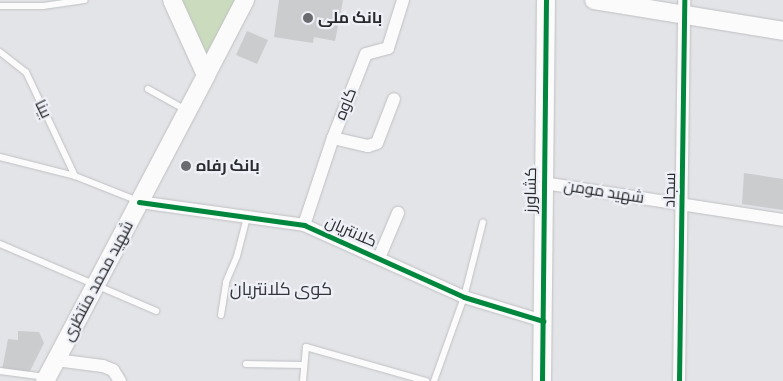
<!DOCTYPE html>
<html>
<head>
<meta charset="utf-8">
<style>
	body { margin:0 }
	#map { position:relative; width:783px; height:381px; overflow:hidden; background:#e3e4e7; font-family:"Source Sans 3",Cairo,sans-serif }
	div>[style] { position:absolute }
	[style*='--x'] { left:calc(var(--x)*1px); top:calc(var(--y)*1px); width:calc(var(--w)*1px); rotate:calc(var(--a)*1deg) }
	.green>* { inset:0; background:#cbdbbe }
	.building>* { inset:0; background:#cbccce }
	.roads { filter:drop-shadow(0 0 1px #bfc0c3) drop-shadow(0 0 1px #bfc0c3) }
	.lane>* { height:6px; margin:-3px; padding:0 3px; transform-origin:3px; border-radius:3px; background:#fbfbfb }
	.street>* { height:12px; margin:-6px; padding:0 6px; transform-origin:6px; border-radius:6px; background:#fbfbfb }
	.secondary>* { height:18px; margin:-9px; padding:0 9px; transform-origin:9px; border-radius:9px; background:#fbfbfb }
	.cycleway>* { height:5px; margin:-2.5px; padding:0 2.5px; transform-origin:2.5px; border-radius:2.5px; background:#00873e }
	.dots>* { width:14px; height:14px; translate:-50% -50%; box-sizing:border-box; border:2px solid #eef0f7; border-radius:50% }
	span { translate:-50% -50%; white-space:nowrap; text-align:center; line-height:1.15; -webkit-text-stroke:4.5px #eef0f7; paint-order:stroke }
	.poi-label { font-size:16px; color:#292a2d; font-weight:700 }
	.left { translate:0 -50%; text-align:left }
	.street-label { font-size:16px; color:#292a2d }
	.neighbourhood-label { font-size:18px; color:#35363c }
</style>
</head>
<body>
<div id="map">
	<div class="green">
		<div style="clip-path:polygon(179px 0,236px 0,206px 58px)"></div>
	</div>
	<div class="building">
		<div style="clip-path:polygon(279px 0,343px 0,335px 41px,314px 37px,313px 43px,274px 37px)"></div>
		<div style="clip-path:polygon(247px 31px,268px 40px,257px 64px,236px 55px)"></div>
		<div style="clip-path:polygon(744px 173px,783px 179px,783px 210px,742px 204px)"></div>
		<div style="clip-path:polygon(18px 331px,39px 332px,44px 343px,29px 373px,2px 370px,8px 339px,18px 340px)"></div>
	</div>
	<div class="roads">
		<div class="lane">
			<div style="--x:0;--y:6;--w:43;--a:0"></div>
			<div style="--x:43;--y:6;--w:42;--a:-8.1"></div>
			<div style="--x:0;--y:52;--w:33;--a:38"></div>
			<div style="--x:26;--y:72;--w:115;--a:64.8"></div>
			<div style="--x:148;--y:89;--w:43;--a:28.9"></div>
			<div style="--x:0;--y:157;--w:77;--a:14.2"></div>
			<div style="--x:75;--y:176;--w:68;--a:21.6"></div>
			<div style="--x:0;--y:244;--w:170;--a:23.2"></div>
			<div style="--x:221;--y:315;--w:33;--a:-81"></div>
			<div style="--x:226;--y:282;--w:28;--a:-67"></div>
			<div style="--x:237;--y:256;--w:40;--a:-75.6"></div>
			<div style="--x:246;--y:364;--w:58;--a:1"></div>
			<div style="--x:0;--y:371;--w:46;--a:7.4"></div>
			<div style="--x:303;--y:381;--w:34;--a:-85"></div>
			<div style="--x:306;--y:347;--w:125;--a:15.8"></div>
			<div style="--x:434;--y:381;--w:89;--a:-70.3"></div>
			<div style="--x:464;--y:297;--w:77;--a:-75.8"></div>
		</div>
		<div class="street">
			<div style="--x:333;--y:138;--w:36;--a:13"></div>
			<div style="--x:368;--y:146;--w:9;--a:-18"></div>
			<div style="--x:377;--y:143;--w:47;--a:-68.9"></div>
			<div style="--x:544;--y:183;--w:242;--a:8.8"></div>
			<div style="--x:139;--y:202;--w:167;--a:7.9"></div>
			<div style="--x:304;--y:225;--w:175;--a:24.2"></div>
			<div style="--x:464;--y:297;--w:83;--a:16.9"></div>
			<div style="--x:304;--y:225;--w:92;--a:-71.6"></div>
			<div style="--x:333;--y:138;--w:90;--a:-68.6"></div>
			<div style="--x:366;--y:54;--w:23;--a:-15"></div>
			<div style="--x:388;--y:48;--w:50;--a:-72.6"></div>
			<div style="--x:379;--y:258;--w:49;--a:-67.1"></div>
			<div style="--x:56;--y:360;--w:47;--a:7.3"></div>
			<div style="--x:103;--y:366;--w:11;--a:22"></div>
			<div style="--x:113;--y:370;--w:13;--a:58"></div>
			<div style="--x:679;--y:381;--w:381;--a:-89.2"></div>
		</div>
		<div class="secondary">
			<div style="--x:172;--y:0;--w:82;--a:65.6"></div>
			<div style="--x:206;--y:75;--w:85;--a:-62.5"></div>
			<div style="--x:594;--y:0;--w:192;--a:9.3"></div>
			<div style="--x:45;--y:381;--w:346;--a:-62.2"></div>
			<div style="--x:542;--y:381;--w:381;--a:-89.4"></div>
		</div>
	</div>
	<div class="cycleway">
		<div style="--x:139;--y:202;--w:167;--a:7.9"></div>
		<div style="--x:304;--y:225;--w:175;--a:24.2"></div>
		<div style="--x:464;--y:297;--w:83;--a:16.9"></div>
		<div style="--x:542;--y:381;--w:381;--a:-89.4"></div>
		<div style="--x:679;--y:381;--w:381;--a:-89.2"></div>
	</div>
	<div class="dots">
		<div style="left:308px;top:18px;background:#6a6b6e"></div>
		<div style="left:186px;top:166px;background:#6a6b6e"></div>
	</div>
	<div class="poi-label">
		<span class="left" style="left:318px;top:18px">بانک ملی</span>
		<span class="left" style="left:196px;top:166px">بانک رفاه</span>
	</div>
	<div class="street-label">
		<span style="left:346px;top:104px;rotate:-68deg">کاوه</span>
		<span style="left:43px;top:109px;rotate:64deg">بینا</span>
		<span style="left:531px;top:190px;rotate:-89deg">کشاورز</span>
		<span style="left:670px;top:190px;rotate:-89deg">سجاد</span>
		<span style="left:604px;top:192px;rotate:9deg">شهید مومن</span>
		<span style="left:351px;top:232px;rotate:24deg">کلانتریان</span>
		<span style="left:98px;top:281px;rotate:-62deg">شهید محمد منتظری</span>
	</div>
	<div class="neighbourhood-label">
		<span style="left:281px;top:290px">کوی کلانتریان</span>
	</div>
</div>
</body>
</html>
